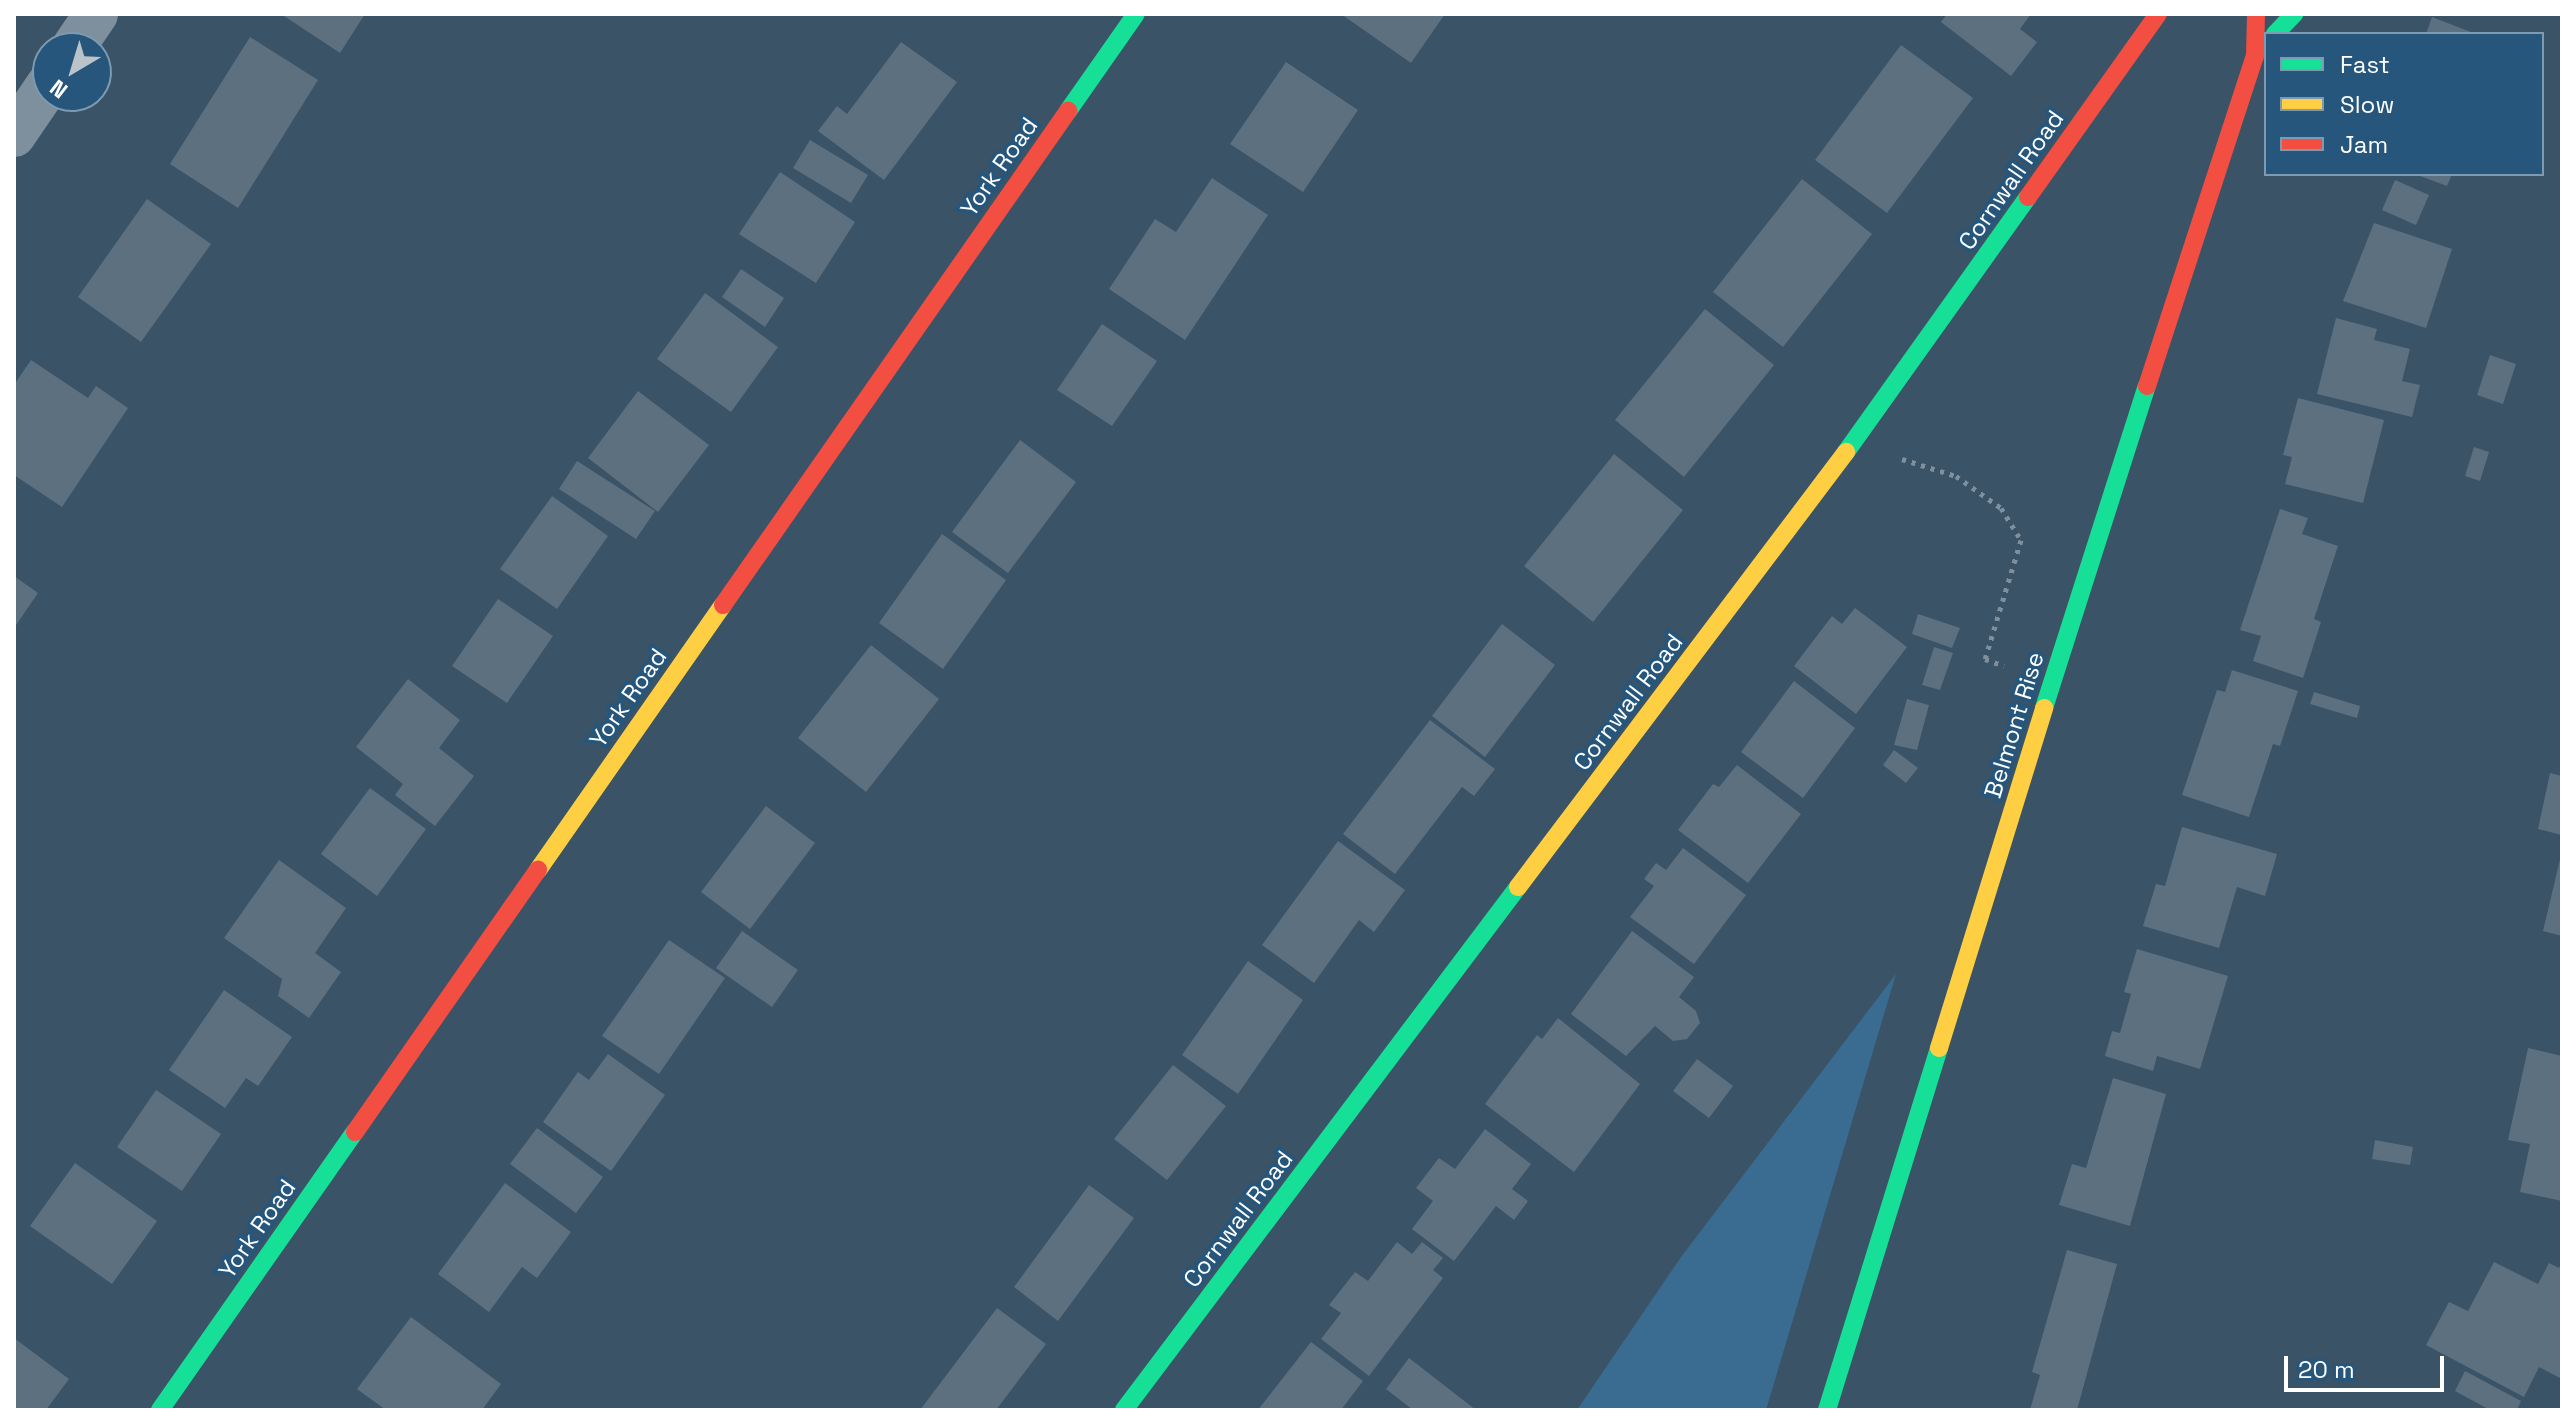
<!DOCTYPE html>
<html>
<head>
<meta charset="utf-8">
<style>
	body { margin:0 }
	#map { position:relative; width:2576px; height:1424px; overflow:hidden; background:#3a5367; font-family:"Space Grotesk",sans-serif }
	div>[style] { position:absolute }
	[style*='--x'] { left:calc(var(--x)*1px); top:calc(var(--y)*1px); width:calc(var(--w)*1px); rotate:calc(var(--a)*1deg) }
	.green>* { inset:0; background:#3a6c92 }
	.building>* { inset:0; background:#5c7080 }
	.path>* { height:5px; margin-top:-2.5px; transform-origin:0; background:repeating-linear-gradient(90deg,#7e909e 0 4px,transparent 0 10px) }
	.street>* { height:44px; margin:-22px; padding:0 22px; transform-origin:22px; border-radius:22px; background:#7e909e }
	.fast>* { height:18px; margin:-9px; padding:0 9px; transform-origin:9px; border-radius:9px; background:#16e098 }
	.slow>* { height:18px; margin:-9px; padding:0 9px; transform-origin:9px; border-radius:9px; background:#ffcf43 }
	.jam>* { height:18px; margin:-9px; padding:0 9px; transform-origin:9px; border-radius:9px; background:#f24e42 }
	span { translate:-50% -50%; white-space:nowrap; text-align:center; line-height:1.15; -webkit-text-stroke:7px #26567b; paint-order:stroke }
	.street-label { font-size:24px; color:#fff }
	.frame { position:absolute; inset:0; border:16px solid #fff; pointer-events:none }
	.legend { position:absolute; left:2264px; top:32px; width:280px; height:144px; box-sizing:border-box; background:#26567b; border:2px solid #7d9ab0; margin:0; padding:10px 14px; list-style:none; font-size:24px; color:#fff }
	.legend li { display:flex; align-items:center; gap:16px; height:40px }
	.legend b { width:40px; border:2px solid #7d9ab0 }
	.north { position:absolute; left:32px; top:32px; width:80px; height:80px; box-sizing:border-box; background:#26567b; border:2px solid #7d9ab0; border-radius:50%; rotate:218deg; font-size:22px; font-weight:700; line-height:32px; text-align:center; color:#fff }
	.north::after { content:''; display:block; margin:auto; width:28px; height:36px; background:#bac3ca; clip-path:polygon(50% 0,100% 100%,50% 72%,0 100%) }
	.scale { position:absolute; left:2284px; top:1356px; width:160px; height:36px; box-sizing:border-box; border:4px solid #fff; border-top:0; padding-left:10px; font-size:24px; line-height:28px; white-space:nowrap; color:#fff; -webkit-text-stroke:6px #26567b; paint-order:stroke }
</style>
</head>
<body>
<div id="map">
	<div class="green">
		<div style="clip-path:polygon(1896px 974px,1766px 1410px,1577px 1410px,1681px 1257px)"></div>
	</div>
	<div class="building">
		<div style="clip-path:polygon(281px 14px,365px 14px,340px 53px)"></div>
		<div style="clip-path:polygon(1341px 14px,1445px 14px,1411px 63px)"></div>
		<div style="clip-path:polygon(1947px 14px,2031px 14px,2020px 29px,2037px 42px,2011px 76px,1941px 22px)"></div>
		<div style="clip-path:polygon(2432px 17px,2476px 34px,2426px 34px)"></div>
		<div style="clip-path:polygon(250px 37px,318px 80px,238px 208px,170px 164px)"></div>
		<div style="clip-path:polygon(901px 42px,957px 82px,884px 180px,818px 131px,837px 106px,847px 114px)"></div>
		<div style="clip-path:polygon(1901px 45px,1973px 98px,1887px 213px,1815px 160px)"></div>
		<div style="clip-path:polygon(1286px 62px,1358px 110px,1303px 192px,1230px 144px)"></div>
		<div style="clip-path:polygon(810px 140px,868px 175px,851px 203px,793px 168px)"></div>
		<div style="clip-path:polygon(780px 172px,855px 222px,816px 283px,739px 234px)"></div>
		<div style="clip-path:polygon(2415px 174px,2452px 174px,2447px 186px)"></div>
		<div style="clip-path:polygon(1212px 178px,1268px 215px,1185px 340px,1109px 289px,1155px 219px,1176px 232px)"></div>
		<div style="clip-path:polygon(1802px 179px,1872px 234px,1783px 347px,1713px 292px)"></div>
		<div style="clip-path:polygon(2395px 180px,2429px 195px,2416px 225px,2382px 210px)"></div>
		<div style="clip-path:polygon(147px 199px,211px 244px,141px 342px,78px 297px)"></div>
		<div style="clip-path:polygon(2374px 223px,2452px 249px,2426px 328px,2343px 301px)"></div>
		<div style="clip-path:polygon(741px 269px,784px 298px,765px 327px,722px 297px)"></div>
		<div style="clip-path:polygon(705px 293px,778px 347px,731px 412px,657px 359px)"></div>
		<div style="clip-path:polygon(1705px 309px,1774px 365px,1684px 477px,1615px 420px)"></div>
		<div style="clip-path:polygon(2336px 318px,2377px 329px,2374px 340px,2410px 349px,2402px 381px,2420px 385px,2412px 417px,2317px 394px)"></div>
		<div style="clip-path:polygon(1102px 324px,1157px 361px,1112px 426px,1057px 390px)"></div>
		<div style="clip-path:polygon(2490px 355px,2516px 364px,2503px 404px,2477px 395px)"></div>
		<div style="clip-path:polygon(31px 360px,88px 398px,96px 386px,128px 408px,62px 507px,14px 475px,14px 385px)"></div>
		<div style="clip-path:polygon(638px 391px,709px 445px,658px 512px,588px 458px)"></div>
		<div style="clip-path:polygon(2298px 398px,2384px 420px,2363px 503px,2285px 484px,2292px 457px,2283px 455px)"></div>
		<div style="clip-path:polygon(1020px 440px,1076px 482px,1008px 573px,952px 532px)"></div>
		<div style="clip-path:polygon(2474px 447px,2489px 452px,2480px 481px,2465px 476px)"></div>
		<div style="clip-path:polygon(1614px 454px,1683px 510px,1593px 622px,1524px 566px)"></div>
		<div style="clip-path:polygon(577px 461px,655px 511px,636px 539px,559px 489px)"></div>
		<div style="clip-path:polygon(552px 496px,608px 536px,557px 609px,500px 569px)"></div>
		<div style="clip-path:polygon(2280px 509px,2308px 518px,2302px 534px,2338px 546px,2314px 619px,2321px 622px,2303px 678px,2253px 661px,2261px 636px,2240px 630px)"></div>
		<div style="clip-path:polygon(942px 534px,1006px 580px,943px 669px,879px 623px)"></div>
		<div style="clip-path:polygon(14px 576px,38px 593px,14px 628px)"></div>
		<div style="clip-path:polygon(498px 599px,553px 636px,507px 703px,452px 666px)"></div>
		<div style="clip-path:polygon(1855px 608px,1907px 647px,1856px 714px,1794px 666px,1832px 616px,1842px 624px)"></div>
		<div style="clip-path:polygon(1918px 614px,1960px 628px,1952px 648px,1912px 634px)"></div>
		<div style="clip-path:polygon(1502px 624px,1555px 665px,1485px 757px,1432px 716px)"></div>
		<div style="clip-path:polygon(871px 645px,939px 699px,866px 792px,798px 738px)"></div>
		<div style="clip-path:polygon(1934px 647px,1953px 653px,1940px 690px,1922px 685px)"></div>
		<div style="clip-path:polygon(2232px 670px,2298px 691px,2280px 746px,2273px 744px,2249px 817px,2182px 795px,2217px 690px,2225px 692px)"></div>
		<div style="clip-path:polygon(408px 679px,460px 720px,439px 748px,474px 776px,435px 826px,395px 795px,403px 784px,356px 747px)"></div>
		<div style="clip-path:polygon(1794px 681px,1855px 728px,1803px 798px,1741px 752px)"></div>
		<div style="clip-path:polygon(2314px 692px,2360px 706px,2357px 718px,2310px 704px)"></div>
		<div style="clip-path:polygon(1907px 699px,1929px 705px,1917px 750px,1894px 745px)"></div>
		<div style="clip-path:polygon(1430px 720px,1495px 769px,1474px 796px,1462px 787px,1395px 874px,1343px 834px)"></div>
		<div style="clip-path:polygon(1894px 750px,1918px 768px,1906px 783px,1883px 765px)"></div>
		<div style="clip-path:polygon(1737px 765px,1801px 814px,1748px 883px,1678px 830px,1713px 784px,1719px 787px)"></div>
		<div style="clip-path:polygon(2550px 773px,2562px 776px,2562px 835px,2538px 829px)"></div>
		<div style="clip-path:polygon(370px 788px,426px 829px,377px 896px,321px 854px)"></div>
		<div style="clip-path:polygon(766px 806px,815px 843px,750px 929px,701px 892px)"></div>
		<div style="clip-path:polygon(2182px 827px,2277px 854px,2265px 896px,2237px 887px,2219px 948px,2143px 926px,2156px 884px,2165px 886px)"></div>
		<div style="clip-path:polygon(1338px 841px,1405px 890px,1374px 932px,1359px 920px,1314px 983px,1262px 945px)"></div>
		<div style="clip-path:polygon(1683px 848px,1746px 895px,1694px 964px,1630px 917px,1654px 886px,1644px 879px,1656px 863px,1666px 870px)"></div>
		<div style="clip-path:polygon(2562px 851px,2562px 936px,2543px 931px)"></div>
		<div style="clip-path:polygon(279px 860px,346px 908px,315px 953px,341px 972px,309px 1018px,278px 996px,282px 979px,224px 938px)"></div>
		<div style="clip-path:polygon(742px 931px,798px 970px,772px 1007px,716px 968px)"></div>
		<div style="clip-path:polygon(1632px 931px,1694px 977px,1679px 997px,1696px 1011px,1700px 1023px,1687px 1039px,1673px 1041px,1655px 1026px,1626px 1056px,1571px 1014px)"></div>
		<div style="clip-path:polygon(669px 940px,725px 978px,659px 1074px,602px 1036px)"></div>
		<div style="clip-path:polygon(2137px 949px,2228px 976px,2200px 1069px,2157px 1056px,2153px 1071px,2105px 1056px,2112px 1031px,2120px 1033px,2131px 994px,2124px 992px)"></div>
		<div style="clip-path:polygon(1248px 961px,1303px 1000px,1238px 1094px,1182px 1055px)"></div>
		<div style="clip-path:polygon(224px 990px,292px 1037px,258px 1086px,246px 1078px,225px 1108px,169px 1070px)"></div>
		<div style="clip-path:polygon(1558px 1018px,1640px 1084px,1574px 1172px,1485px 1104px,1537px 1035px,1542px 1039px)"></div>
		<div style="clip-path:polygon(2528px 1048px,2562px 1056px,2562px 1201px,2520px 1192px,2530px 1144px,2508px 1140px)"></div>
		<div style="clip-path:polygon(608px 1054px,665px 1095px,611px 1171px,543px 1122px,578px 1072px,589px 1080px)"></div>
		<div style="clip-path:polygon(1697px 1059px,1733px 1086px,1709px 1118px,1673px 1091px)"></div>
		<div style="clip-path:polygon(1173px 1065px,1226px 1106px,1167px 1180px,1114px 1139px)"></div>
		<div style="clip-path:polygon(2113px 1078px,2166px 1094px,2130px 1226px,2059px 1205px,2072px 1164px,2086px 1168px)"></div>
		<div style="clip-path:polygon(156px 1090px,221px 1134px,182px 1191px,117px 1147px)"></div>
		<div style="clip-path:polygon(537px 1128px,603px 1177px,576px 1213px,510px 1164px)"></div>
		<div style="clip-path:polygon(1485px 1129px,1531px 1164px,1512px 1189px,1528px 1201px,1514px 1220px,1496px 1206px,1454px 1261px,1412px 1229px,1433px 1201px,1416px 1188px,1439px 1158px,1455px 1169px)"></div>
		<div style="clip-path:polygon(2375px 1140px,2413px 1147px,2410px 1165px,2372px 1159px)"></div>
		<div style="clip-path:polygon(75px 1163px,157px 1221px,112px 1284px,30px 1226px)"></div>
		<div style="clip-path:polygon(505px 1183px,571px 1232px,537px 1278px,522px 1267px,489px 1312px,438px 1274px)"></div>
		<div style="clip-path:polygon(1089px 1185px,1134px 1218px,1058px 1321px,1014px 1287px)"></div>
		<div style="clip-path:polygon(1397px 1242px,1412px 1254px,1422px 1242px,1443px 1258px,1433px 1270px,1443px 1278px,1369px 1376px,1321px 1339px,1341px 1313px,1329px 1305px,1355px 1272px,1368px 1281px)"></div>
		<div style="clip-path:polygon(2067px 1250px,2117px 1264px,2077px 1410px,2030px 1410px,2040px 1375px,2032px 1372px)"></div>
		<div style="clip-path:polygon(2494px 1262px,2538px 1284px,2549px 1263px,2559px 1268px,2562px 1262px,2562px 1379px,2539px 1367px,2524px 1397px,2426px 1345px,2449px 1302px,2468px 1311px)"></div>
		<div style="clip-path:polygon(997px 1308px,1046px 1344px,996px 1410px,920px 1410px)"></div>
		<div style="clip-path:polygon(411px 1317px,501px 1384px,482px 1410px,386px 1410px,357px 1389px)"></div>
		<div style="clip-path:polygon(14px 1338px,69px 1379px,46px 1410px,14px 1410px)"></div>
		<div style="clip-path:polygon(1311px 1342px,1363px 1381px,1341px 1410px,1258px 1410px)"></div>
		<div style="clip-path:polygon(1409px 1358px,1476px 1410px,1413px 1410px,1386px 1389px)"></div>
		<div style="clip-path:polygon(2465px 1371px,2521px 1401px,2517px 1410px,2490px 1410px,2455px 1391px)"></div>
	</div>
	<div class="path">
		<div style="--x:1902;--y:459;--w:57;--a:17.5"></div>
		<div style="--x:1956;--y:476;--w:55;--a:35.4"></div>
		<div style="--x:2001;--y:508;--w:38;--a:58"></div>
		<div style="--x:2021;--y:540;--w:124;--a:106.8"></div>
		<div style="--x:1985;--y:659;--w:20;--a:20"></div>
	</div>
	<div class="street">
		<div style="--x:73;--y:48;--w:41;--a:-55.9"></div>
		<div style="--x:14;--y:135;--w:60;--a:-55.8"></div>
	</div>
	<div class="fast">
		<div style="--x:2275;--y:34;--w:28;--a:-46"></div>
		<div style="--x:1068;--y:111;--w:118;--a:-55"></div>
		<div style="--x:1846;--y:452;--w:313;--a:-54.5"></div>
		<div style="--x:2044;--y:708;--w:338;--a:-72.3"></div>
		<div style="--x:160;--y:1410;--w:340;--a:-55"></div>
		<div style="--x:1124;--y:1410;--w:655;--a:-53.01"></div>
		<div style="--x:1827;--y:1410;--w:379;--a:-72.8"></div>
	</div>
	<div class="slow">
		<div style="--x:538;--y:870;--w:323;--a:-55.1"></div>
		<div style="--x:1518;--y:887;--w:545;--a:-52.98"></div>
		<div style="--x:1939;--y:1048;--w:356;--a:-72.8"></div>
	</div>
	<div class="jam">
		<div style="--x:2028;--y:197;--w:224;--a:-54.6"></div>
		<div style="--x:2147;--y:386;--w:347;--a:-71.9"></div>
		<div style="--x:2255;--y:56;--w:42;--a:-88.6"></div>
		<div style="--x:723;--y:605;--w:603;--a:-55.07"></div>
		<div style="--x:355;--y:1132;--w:320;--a:-55.1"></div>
	</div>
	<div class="street-label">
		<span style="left:999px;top:167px;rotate:-55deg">York Road</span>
		<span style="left:2011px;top:180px;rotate:-55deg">Cornwall Road</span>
		<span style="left:628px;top:698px;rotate:-55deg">York Road</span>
		<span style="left:1628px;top:702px;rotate:-53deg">Cornwall Road</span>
		<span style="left:2014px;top:725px;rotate:-73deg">Belmont Rise</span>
		<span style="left:1238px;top:1219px;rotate:-53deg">Cornwall Road</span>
		<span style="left:257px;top:1229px;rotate:-55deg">York Road</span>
	</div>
	<div class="frame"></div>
	<ul class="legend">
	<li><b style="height:10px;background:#16e098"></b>Fast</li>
	<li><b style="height:10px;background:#ffcf43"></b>Slow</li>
	<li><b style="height:10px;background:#f24e42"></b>Jam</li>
	</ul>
	<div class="north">N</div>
	<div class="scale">20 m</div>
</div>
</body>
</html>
